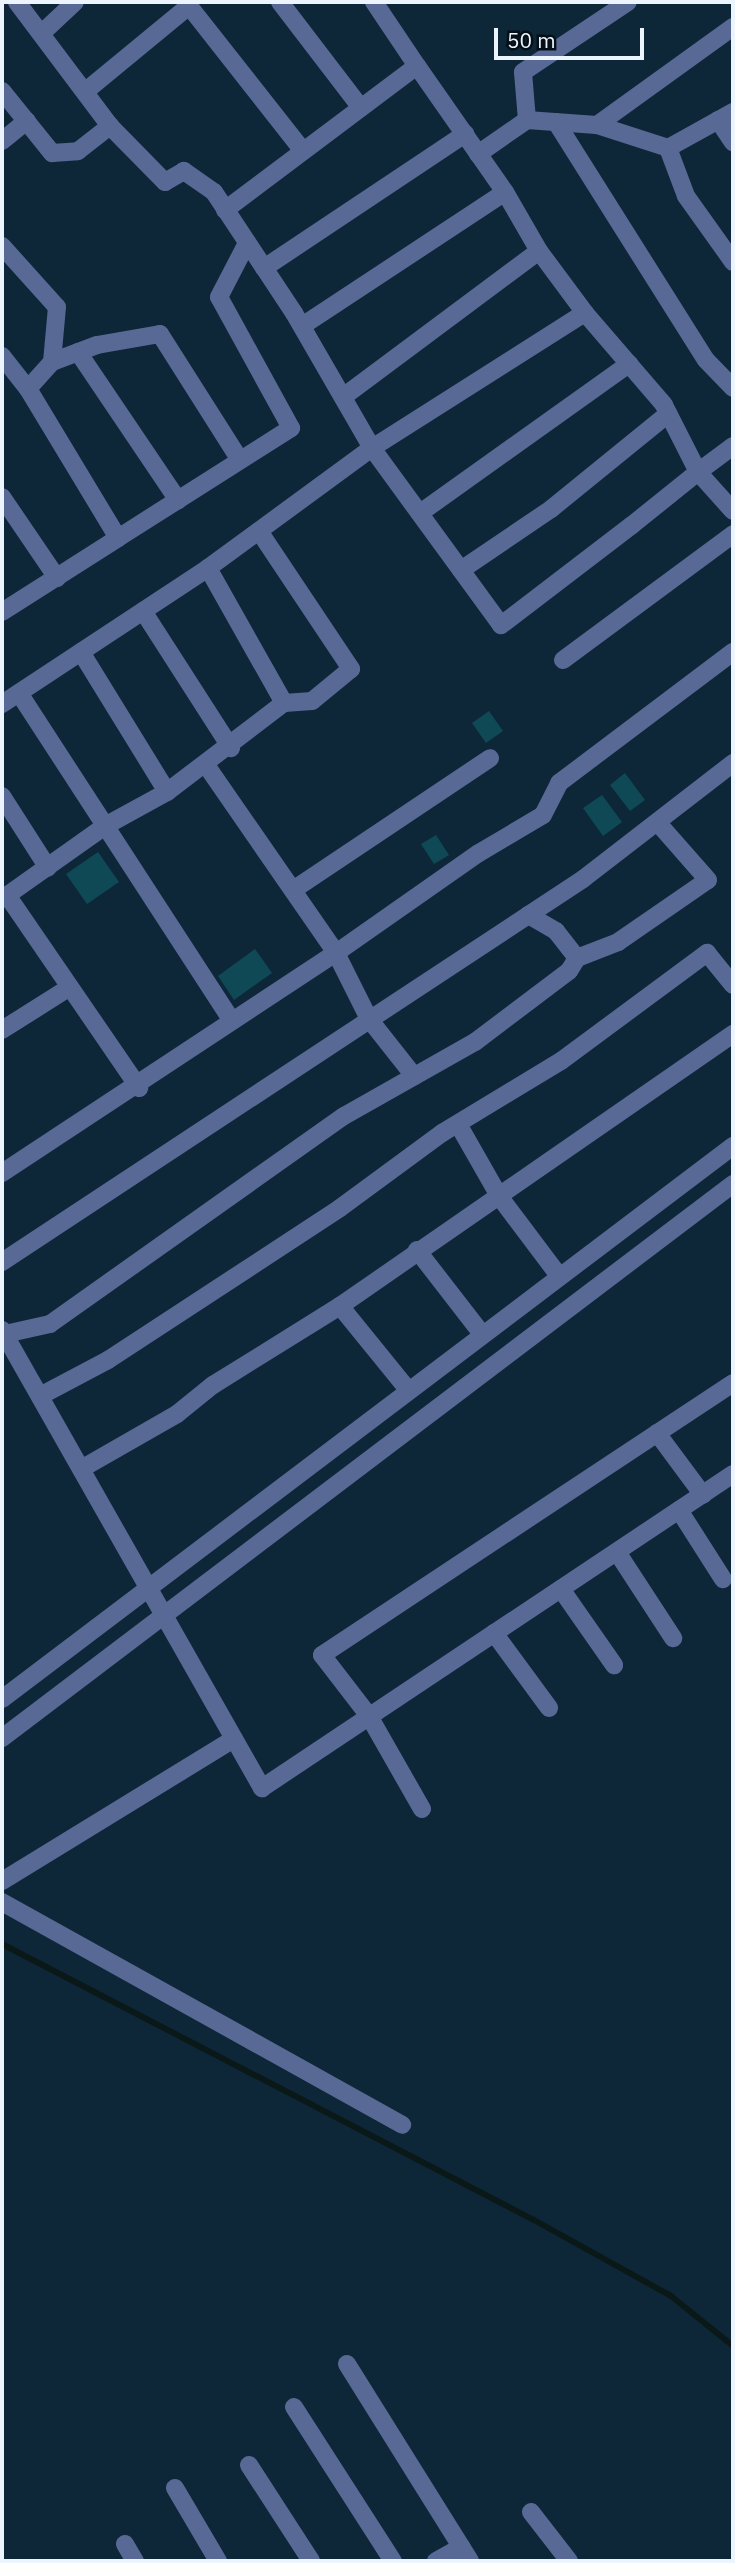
<!DOCTYPE html>
<html>
<head>
<meta charset="utf-8">
<style>
	body { margin:0 }
	#map { position:relative; width:735px; height:2563px; overflow:hidden; background:#0d2739; font-family:"IBM Plex Sans",sans-serif }
	div>[style] { position:absolute }
	[style*='--x'] { left:calc(var(--x)*1px); top:calc(var(--y)*1px); width:calc(var(--w)*1px); rotate:calc(var(--a)*1deg) }
	.stream>* { height:6px; margin:-3px; padding:0 3px; transform-origin:3px; border-radius:3px; background:#0a1918 }
	.building>* { inset:0; background:#0f4956 }
	.minor>* { height:18px; margin:-9px; padding:0 9px; transform-origin:9px; border-radius:9px; background:#596995 }
	span { translate:-50% -50%; white-space:nowrap; text-align:center; line-height:1.15; -webkit-text-stroke:7px #050f17; paint-order:stroke }
	.frame { position:absolute; inset:0; border:4px solid #ecf5fd; pointer-events:none }
	.scale { position:absolute; left:494px; top:28px; width:150px; height:32px; box-sizing:border-box; border:4px solid #ecf5fd; border-top:0; padding-left:9px; font-size:21px; line-height:24px; white-space:nowrap; color:#ecf5fd; -webkit-text-stroke:5px #050f17; paint-order:stroke }
</style>
</head>
<body>
<div id="map">
	<div class="stream">
		<div style="--x:2;--y:1944;--w:599;--a:27.42"></div>
		<div style="--x:534;--y:2220;--w:157;--a:29"></div>
		<div style="--x:671;--y:2296;--w:80;--a:38.9"></div>
	</div>
	<div class="building">
		<div style="clip-path:polygon(489px 711px,503px 731px,486px 743px,472px 723px)"></div>
		<div style="clip-path:polygon(625px 773px,645px 800px,630px 811px,610px 785px)"></div>
		<div style="clip-path:polygon(602px 795px,622px 822px,603px 836px,583px 808px)"></div>
		<div style="clip-path:polygon(436px 835px,449px 855px,434px 864px,421px 844px)"></div>
		<div style="clip-path:polygon(98px 852px,119px 882px,87px 904px,66px 874px)"></div>
		<div style="clip-path:polygon(255px 949px,272px 973px,234px 1000px,218px 976px)"></div>
	</div>
	<div class="minor">
		<div style="--x:280;--y:2;--w:133;--a:52.6"></div>
		<div style="--x:374;--y:2;--w:77;--a:56.1"></div>
		<div style="--x:42;--y:33;--w:45;--a:-43.2"></div>
		<div style="--x:87;--y:90;--w:132;--a:-39.5"></div>
		<div style="--x:189;--y:6;--w:184;--a:51.8"></div>
		<div style="--x:2;--y:91;--w:80;--a:51.1"></div>
		<div style="--x:52;--y:153;--w:26;--a:-4"></div>
		<div style="--x:78;--y:151;--w:41;--a:-38"></div>
		<div style="--x:110;--y:126;--w:155;--a:-126.9"></div>
		<div style="--x:527;--y:120;--w:48;--a:-94.8"></div>
		<div style="--x:523;--y:72;--w:126;--a:-33.7"></div>
		<div style="--x:718;--y:120;--w:27;--a:56"></div>
		<div style="--x:556;--y:122;--w:281;--a:57.8"></div>
		<div style="--x:706;--y:360;--w:39;--a:46"></div>
		<div style="--x:597;--y:125;--w:168;--a:-35.8"></div>
		<div style="--x:2;--y:141;--w:32;--a:-39"></div>
		<div style="--x:668;--y:148;--w:51;--a:69.4"></div>
		<div style="--x:686;--y:196;--w:81;--a:54.5"></div>
		<div style="--x:478;--y:154;--w:60;--a:-34.8"></div>
		<div style="--x:527;--y:120;--w:70;--a:4.1"></div>
		<div style="--x:597;--y:125;--w:75;--a:17.9"></div>
		<div style="--x:668;--y:148;--w:74;--a:-29"></div>
		<div style="--x:225;--y:210;--w:240;--a:-36.9"></div>
		<div style="--x:417;--y:66;--w:154;--a:55.1"></div>
		<div style="--x:2;--y:246;--w:82;--a:48"></div>
		<div style="--x:57;--y:307;--w:55;--a:95.2"></div>
		<div style="--x:52;--y:362;--w:36;--a:132"></div>
		<div style="--x:28;--y:389;--w:42;--a:-128.2"></div>
		<div style="--x:264;--y:268;--w:242;--a:-33.7"></div>
		<div style="--x:302;--y:326;--w:243;--a:-33.4"></div>
		<div style="--x:505;--y:192;--w:68;--a:60"></div>
		<div style="--x:78;--y:352;--w:179;--a:56"></div>
		<div style="--x:52;--y:362;--w:48;--a:-20.7"></div>
		<div style="--x:97;--y:345;--w:64;--a:-9.9"></div>
		<div style="--x:160;--y:334;--w:149;--a:57.6"></div>
		<div style="--x:343;--y:397;--w:244;--a:-36.7"></div>
		<div style="--x:539;--y:251;--w:77;--a:53.4"></div>
		<div style="--x:733;--y:446;--w:44;--a:143.4"></div>
		<div style="--x:698;--y:472;--w:85;--a:141.2"></div>
		<div style="--x:632;--y:525;--w:165;--a:142.6"></div>
		<div style="--x:501;--y:625;--w:219;--a:-126.1"></div>
		<div style="--x:372;--y:448;--w:252;--a:-32.4"></div>
		<div style="--x:585;--y:313;--w:121;--a:49.3"></div>
		<div style="--x:664;--y:405;--w:75;--a:63.1"></div>
		<div style="--x:698;--y:472;--w:52;--a:48.1"></div>
		<div style="--x:2;--y:497;--w:98;--a:55.8"></div>
		<div style="--x:420;--y:513;--w:257;--a:-35.5"></div>
		<div style="--x:259;--y:531;--w:166;--a:56.3"></div>
		<div style="--x:351;--y:669;--w:50;--a:140.6"></div>
		<div style="--x:312;--y:701;--w:28;--a:176"></div>
		<div style="--x:118;--y:538;--w:205;--a:-32.4"></div>
		<div style="--x:291;--y:428;--w:149;--a:-118.8"></div>
		<div style="--x:219;--y:297;--w:61;--a:-62.6"></div>
		<div style="--x:461;--y:570;--w:109;--a:-34.1"></div>
		<div style="--x:551;--y:509;--w:151;--a:-39.1"></div>
		<div style="--x:143;--y:611;--w:163;--a:57.3"></div>
		<div style="--x:2;--y:612;--w:138;--a:-32.5"></div>
		<div style="--x:118;--y:538;--w:174;--a:-121.1"></div>
		<div style="--x:81;--y:652;--w:164;--a:58.4"></div>
		<div style="--x:563;--y:660;--w:212;--a:-36.5"></div>
		<div style="--x:19;--y:693;--w:391;--a:57"></div>
		<div style="--x:2;--y:704;--w:247;--a:-33.4"></div>
		<div style="--x:208;--y:568;--w:203;--a:-36.2"></div>
		<div style="--x:372;--y:448;--w:156;--a:-120"></div>
		<div style="--x:294;--y:313;--w:145;--a:-123.5"></div>
		<div style="--x:214;--y:192;--w:37;--a:-145"></div>
		<div style="--x:184;--y:171;--w:22;--a:150"></div>
		<div style="--x:165;--y:182;--w:78;--a:-134.5"></div>
		<div style="--x:206;--y:765;--w:229;--a:55.3"></div>
		<div style="--x:336;--y:953;--w:74;--a:63.4"></div>
		<div style="--x:369;--y:1019;--w:73;--a:51.7"></div>
		<div style="--x:2;--y:796;--w:85;--a:57.4"></div>
		<div style="--x:293;--y:890;--w:237;--a:-33.8"></div>
		<div style="--x:7;--y:895;--w:234;--a:55.6"></div>
		<div style="--x:2;--y:899;--w:126;--a:-35.3"></div>
		<div style="--x:105;--y:826;--w:71;--a:-28.7"></div>
		<div style="--x:167;--y:792;--w:147;--a:-37.3"></div>
		<div style="--x:284;--y:703;--w:155;--a:-119.4"></div>
		<div style="--x:577;--y:958;--w:44;--a:-21.3"></div>
		<div style="--x:618;--y:942;--w:109;--a:-34.6"></div>
		<div style="--x:708;--y:880;--w:77;--a:-131.3"></div>
		<div style="--x:2;--y:1030;--w:80;--a:-32.3"></div>
		<div style="--x:458;--y:1124;--w:83;--a:60.3"></div>
		<div style="--x:499;--y:1196;--w:100;--a:53.1"></div>
		<div style="--x:2;--y:1173;--w:400;--a:-33.4"></div>
		<div style="--x:336;--y:953;--w:174;--a:-35"></div>
		<div style="--x:479;--y:853;--w:74;--a:-30.7"></div>
		<div style="--x:543;--y:815;--w:36;--a:-63"></div>
		<div style="--x:559;--y:783;--w:218;--a:-37"></div>
		<div style="--x:417;--y:1250;--w:106;--a:52.3"></div>
		<div style="--x:2;--y:1262;--w:696;--a:-33.39"></div>
		<div style="--x:583;--y:879;--w:190;--a:-37.7"></div>
		<div style="--x:340;--y:1306;--w:109;--a:50.9"></div>
		<div style="--x:2;--y:1330;--w:527;--a:60.42"></div>
		<div style="--x:262;--y:1788;--w:566;--a:-33.69"></div>
		<div style="--x:5;--y:1334;--w:46;--a:-12.5"></div>
		<div style="--x:50;--y:1324;--w:360;--a:-35.3"></div>
		<div style="--x:344;--y:1116;--w:150;--a:-29.5"></div>
		<div style="--x:475;--y:1042;--w:118;--a:-37.1"></div>
		<div style="--x:569;--y:971;--w:15;--a:-58"></div>
		<div style="--x:577;--y:958;--w:34;--a:-128"></div>
		<div style="--x:556;--y:931;--w:32;--a:-150"></div>
		<div style="--x:40;--y:1396;--w:77;--a:-27.9"></div>
		<div style="--x:108;--y:1360;--w:277;--a:-33.2"></div>
		<div style="--x:340;--y:1208;--w:127;--a:-36.3"></div>
		<div style="--x:442;--y:1133;--w:139;--a:-31.2"></div>
		<div style="--x:561;--y:1061;--w:182;--a:-36.5"></div>
		<div style="--x:707;--y:953;--w:41;--a:50.9"></div>
		<div style="--x:657;--y:1433;--w:77;--a:53.4"></div>
		<div style="--x:81;--y:1469;--w:111;--a:-29.8"></div>
		<div style="--x:177;--y:1414;--w:46;--a:-38.9"></div>
		<div style="--x:213;--y:1385;--w:150;--a:-31.9"></div>
		<div style="--x:340;--y:1306;--w:478;--a:-34.7"></div>
		<div style="--x:679;--y:1510;--w:82;--a:57.5"></div>
		<div style="--x:617;--y:1552;--w:103;--a:56.9"></div>
		<div style="--x:561;--y:1589;--w:93;--a:55.1"></div>
		<div style="--x:494;--y:1633;--w:93;--a:53.7"></div>
		<div style="--x:2;--y:1699;--w:917;--a:-37.11"></div>
		<div style="--x:2;--y:1738;--w:917;--a:-37.16"></div>
		<div style="--x:422;--y:1809;--w:107;--a:-119.7"></div>
		<div style="--x:369;--y:1716;--w:77;--a:-127.6"></div>
		<div style="--x:322;--y:1655;--w:493;--a:-33.5"></div>
		<div style="--x:2;--y:1881;--w:272;--a:-31.5"></div>
		<div style="--x:2;--y:1902;--w:458;--a:29.1"></div>
		<div style="--x:347;--y:2364;--w:232;--a:58"></div>
		<div style="--x:294;--y:2407;--w:183;--a:57.3"></div>
		<div style="--x:249;--y:2465;--w:114;--a:57.1"></div>
		<div style="--x:175;--y:2488;--w:85;--a:59.5"></div>
		<div style="--x:531;--y:2512;--w:62;--a:52.2"></div>
		<div style="--x:125;--y:2544;--w:20;--a:60"></div>
		<div style="--x:436;--y:2561;--w:29;--a:-29"></div>
	</div>
	<div class="frame"></div>
	<div class="scale">50 m</div>
</div>
</body>
</html>
